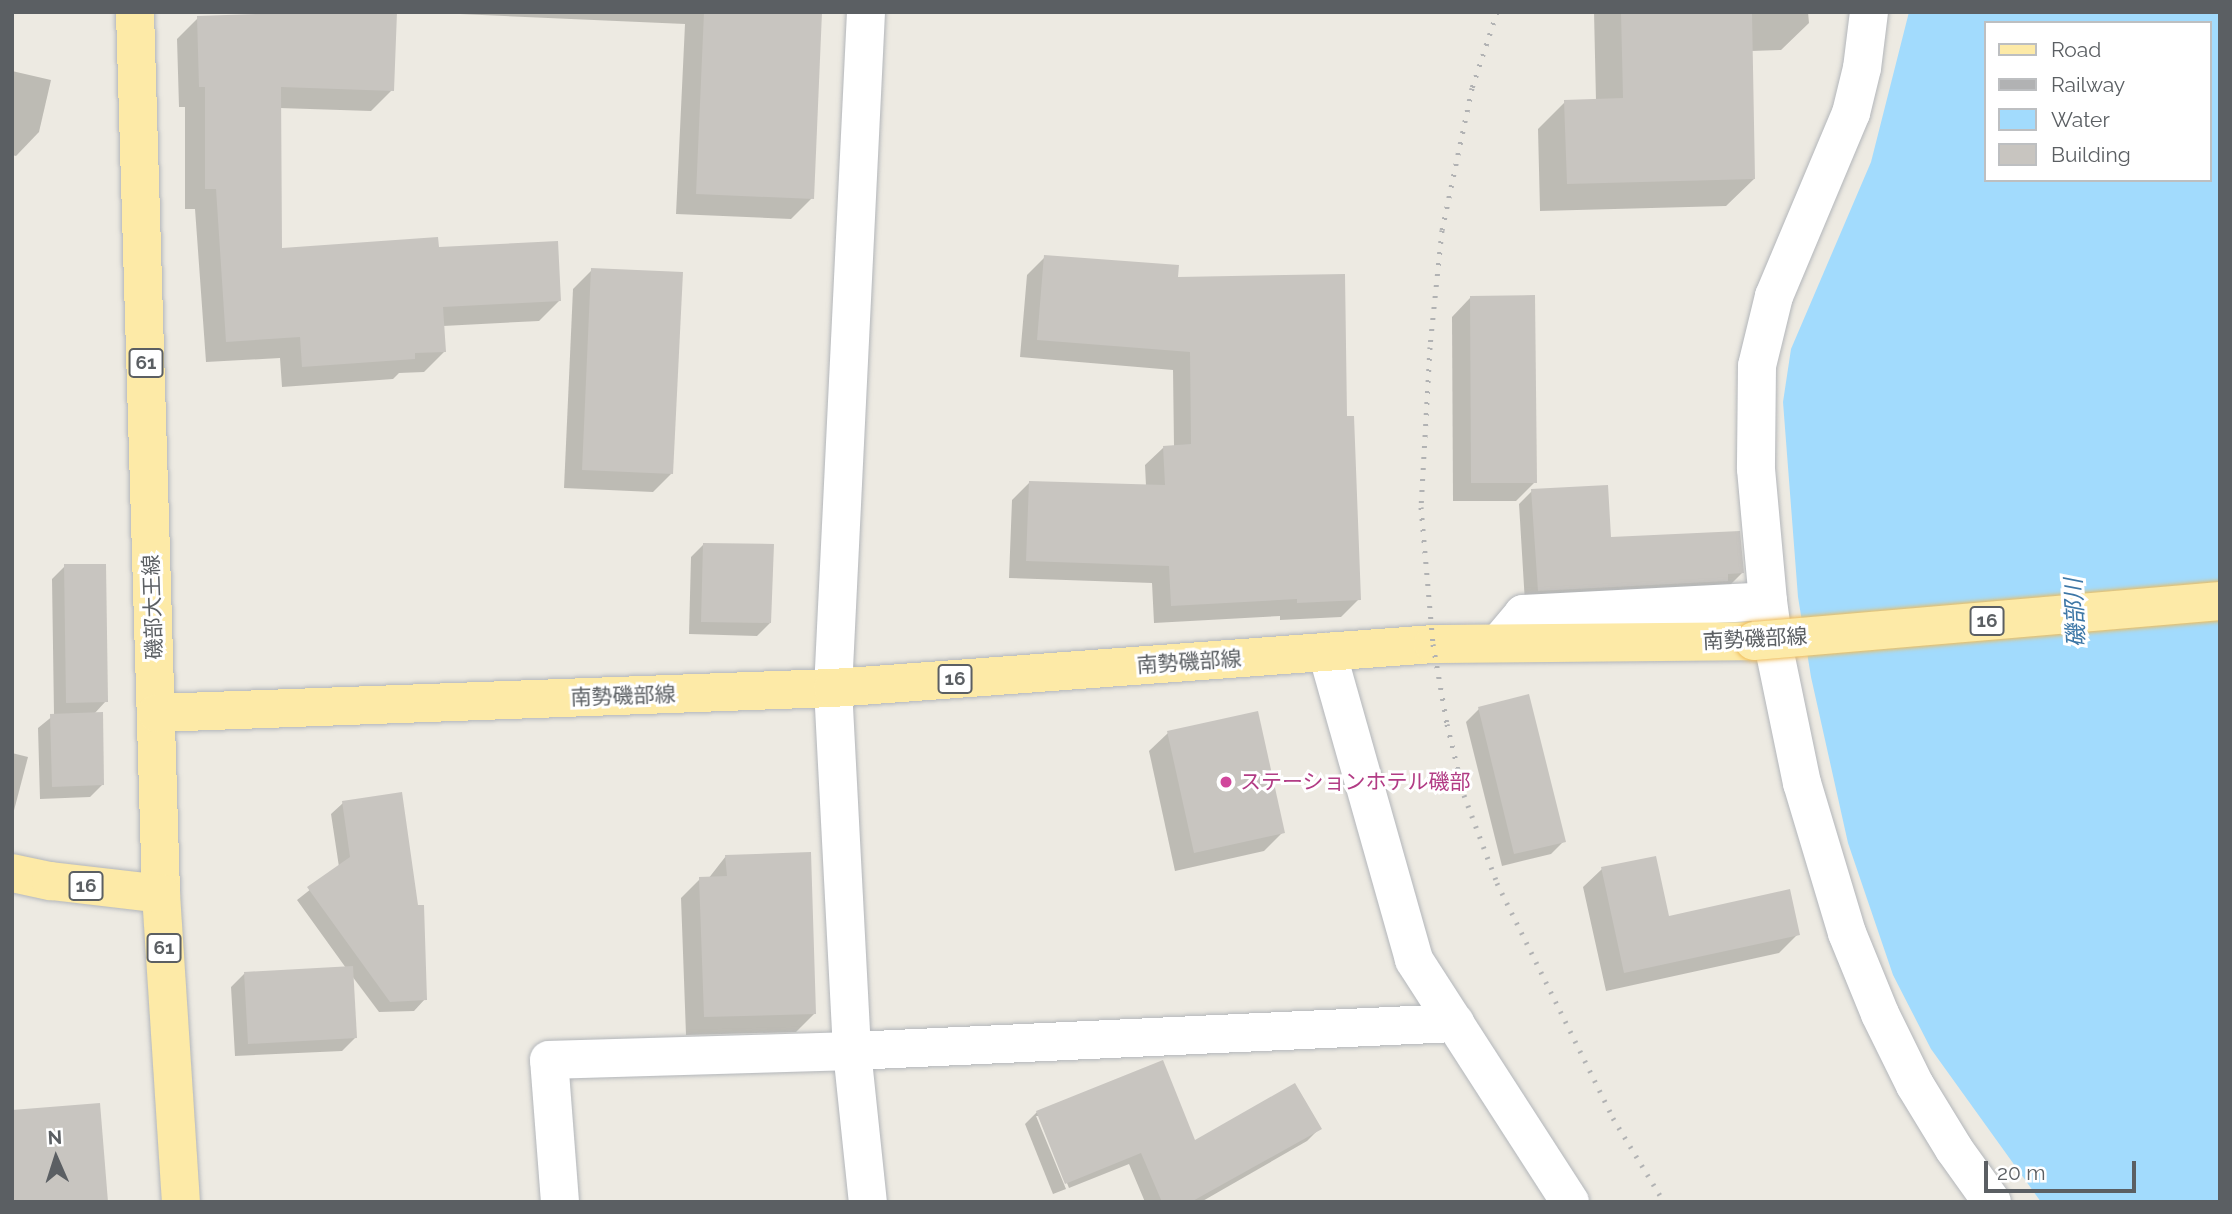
<!DOCTYPE html>
<html>
<head>
<meta charset="utf-8">
<style>
	body { margin:0 }
	#map { position:relative; width:2232px; height:1214px; overflow:hidden; background:#edeae2; font-family:Raleway,"Noto Sans JP",sans-serif }
	div>[style] { position:absolute }
	[style*='--x'] { left:calc(var(--x)*1px); top:calc(var(--y)*1px); width:calc(var(--w)*1px); rotate:calc(var(--a)*1deg) }
	.water>* { inset:0; background:#a2dbfd }
	.shadow>* { inset:0; background:#0003 }
	.building>* { inset:0; background:#c8c5c0 }
	.roads { filter:drop-shadow(0 0 2px #b3b6ba) drop-shadow(0 0 2px #b3b6ba) }
	.minor>* { height:38px; margin:-19px; padding:0 19px; transform-origin:19px; border-radius:19px; background:#fff }
	.tertiary>* { height:38px; margin:-19px; padding:0 19px; transform-origin:19px; border-radius:19px; background:#fff }
	.primary>* { height:38px; margin:-19px; padding:0 19px; transform-origin:19px; border-radius:19px; background:#fdeaa7 }
	.rail>* { height:5px; margin-top:-2.5px; transform-origin:0; background:repeating-linear-gradient(90deg,#b1b2b3 0 2px,transparent 0 11px) }
	.bridges { filter:drop-shadow(0 0 2px #efbc5a) drop-shadow(0 0 2px #efbc5a) }
	.primary-bridge>* { height:38px; margin:-19px; padding:0 19px; transform-origin:19px; border-radius:19px; background:#fdeaa7 }
	.dots>* { width:19px; height:19px; translate:-50% -50%; box-sizing:border-box; border:4px solid #fff; border-radius:50% }
	span { translate:-50% -50%; white-space:nowrap; text-align:center; line-height:1.15; -webkit-text-stroke:6px #fff; paint-order:stroke }
	.shield-label span { padding:2px 5px; background:#fff; border:2px solid; border-radius:5px; -webkit-text-stroke-width:0 }
	.shield-label { font-size:19px; color:#5b5f63; font-weight:700 }
	.street-label { font-size:21px; color:#5b5f63 }
	.hotel-label { font-size:21px; color:#b23c85 }
	.left { translate:0 -50%; text-align:left }
	.water-label { font-size:23px; color:#3d77a6; font-style:italic }
	.frame { position:absolute; inset:0; border:14px solid #5b5f63; pointer-events:none }
	.legend { position:absolute; left:1984px; top:21px; width:228px; height:161px; box-sizing:border-box; background:#fff; border:2px solid #bdbfc1; margin:0; padding:9px 12px; list-style:none; font-size:21px; color:#5b5f63 }
	.legend li { display:flex; align-items:center; gap:14px; height:35px }
	.legend b { width:35px; border:2px solid #bdbfc1 }
	.north { position:absolute; left:21px; top:1123px; width:70px; height:70px; -webkit-text-stroke:5px #fff; paint-order:stroke; rotate:357deg; font-size:19px; font-weight:700; line-height:28px; text-align:center; color:#5b5f63 }
	.north::after { content:''; display:block; margin:auto; width:24px; height:32px; background:#5b5f63; clip-path:polygon(50% 0,100% 100%,50% 72%,0 100%) }
	.scale { position:absolute; left:1984px; top:1161px; width:152px; height:32px; box-sizing:border-box; border:4px solid #5b5f63; border-top:0; padding-left:9px; font-size:21px; line-height:24px; white-space:nowrap; color:#5b5f63; -webkit-text-stroke:5px #fff; paint-order:stroke }
</style>
</head>
<body>
<div id="map">
	<div class="water">
		<div style="clip-path:polygon(evenodd,1909px 12px,2220px 12px,2220px 1202px,2041px 1202px,1931px 1049px,1893px 975px,1848px 843px,1811px 677px,1798px 597px,1783px 402px,1791px 349px,1871px 162px,1909px 12px,1985px 23px,2209px 23px,2209px 180px,1985px 180px,1985px 23px)"></div>
	</div>
	<div class="shadow">
		<div style="clip-path:polygon(282px 12px,395px 12px,392px 90px,371px 111px,279px 108px,281px 250px,437px 249px,560px 300px,539px 321px,443px 326px,445px 351px,424px 372px,399px 373px,393px 379px,282px 387px,280px 358px,206px 362px,195px 209px,185px 209px,185px 107px,179px 107px,177px 39px,198px 18px,281px 15px)"></div>
		<div style="clip-path:polygon(415px 12px,820px 12px,812px 198px,791px 219px,676px 214px,685px 24px)"></div>
		<div style="clip-path:polygon(1594px 12px,1808px 12px,1809px 23px,1781px 50px,1751px 51px,1754px 179px,1726px 206px,1540px 211px,1538px 129px,1565px 102px,1596px 101px)"></div>
		<div style="clip-path:polygon(12px 71px,51px 80px,39px 132px,16px 156px,12px 155px)"></div>
		<div style="clip-path:polygon(1045px 257px,1176px 278px,1345px 418px,1359px 599px,1341px 617px,1280px 620px,1280px 616px,1154px 623px,1152px 583px,1009px 578px,1012px 500px,1030px 482px,1146px 486px,1145px 465px,1163px 448px,1174px 447px,1173px 370px,1020px 357px,1027px 275px)"></div>
		<div style="clip-path:polygon(592px 270px,672px 473px,653px 492px,564px 488px,573px 289px)"></div>
		<div style="clip-path:polygon(1470px 298px,1535px 482px,1516px 501px,1453px 501px,1452px 317px)"></div>
		<div style="clip-path:polygon(1532px 491px,1609px 539px,1742px 573px,1729px 586px,1525px 603px,1519px 504px)"></div>
		<div style="clip-path:polygon(704px 544px,770px 623px,757px 636px,689px 634px,691px 557px)"></div>
		<div style="clip-path:polygon(65px 566px,106px 701px,94px 714px,103px 784px,90px 797px,40px 799px,38px 728px,54px 715px,52px 579px)"></div>
		<div style="clip-path:polygon(1479px 709px,1564px 841px,1551px 854px,1502px 866px,1466px 722px)"></div>
		<div style="clip-path:polygon(1168px 733px,1283px 832px,1264px 851px,1175px 871px,1149px 751px)"></div>
		<div style="clip-path:polygon(12px 753px,28px 757px,12px 818px)"></div>
		<div style="clip-path:polygon(343px 803px,425px 999px,414px 1011px,379px 1012px,352px 976px,355px 1038px,342px 1051px,235px 1056px,231px 987px,244px 974px,346px 968px,297px 900px,339px 867px,331px 814px)"></div>
		<div style="clip-path:polygon(726px 856px,815px 1013px,796px 1032px,686px 1035px,681px 898px,700px 879px,708px 879px)"></div>
		<div style="clip-path:polygon(1602px 869px,1667px 918px,1798px 934px,1779px 953px,1606px 991px,1583px 887px)"></div>
		<div style="clip-path:polygon(1037px 1112px,1195px 1143px,1319px 1129px,1307px 1141px,1201px 1202px,1145px 1202px,1129px 1164px,1069px 1188px,1040px 1116px,1036px 1116px,1066px 1189px,1053px 1194px,1025px 1124px)"></div>
	</div>
	<div class="building">
		<div style="clip-path:polygon(314px 12px,397px 12px,394px 91px,281px 87px,282px 248px,438px 237px,439px 247px,558px 241px,561px 301px,443px 307px,446px 352px,415px 353px,415px 359px,302px 367px,300px 337px,226px 342px,216px 189px,205px 189px,205px 87px,199px 87px,197px 16px)"></div>
		<div style="clip-path:polygon(704px 12px,822px 12px,814px 199px,696px 194px)"></div>
		<div style="clip-path:polygon(1621px 12px,1752px 12px,1755px 179px,1567px 184px,1564px 100px,1623px 98px)"></div>
		<div style="clip-path:polygon(1044px 255px,1179px 265px,1178px 277px,1345px 274px,1347px 416px,1354px 416px,1361px 600px,1297px 603px,1297px 599px,1171px 606px,1169px 566px,1026px 561px,1029px 481px,1165px 485px,1163px 446px,1191px 444px,1190px 352px,1037px 340px)"></div>
		<div style="clip-path:polygon(591px 268px,683px 272px,673px 474px,582px 470px)"></div>
		<div style="clip-path:polygon(1535px 295px,1537px 483px,1471px 483px,1470px 296px)"></div>
		<div style="clip-path:polygon(1608px 485px,1611px 537px,1740px 531px,1744px 573px,1728px 574px,1728px 581px,1538px 591px,1531px 489px)"></div>
		<div style="clip-path:polygon(703px 543px,774px 544px,771px 623px,701px 622px)"></div>
		<div style="clip-path:polygon(64px 564px,106px 564px,108px 702px,66px 703px)"></div>
		<div style="clip-path:polygon(1529px 694px,1566px 842px,1514px 854px,1478px 707px)"></div>
		<div style="clip-path:polygon(1258px 711px,1285px 833px,1194px 853px,1167px 731px)"></div>
		<div style="clip-path:polygon(103px 712px,104px 785px,52px 787px,50px 714px)"></div>
		<div style="clip-path:polygon(402px 792px,418px 905px,424px 905px,427px 1000px,390px 1002px,307px 887px,350px 857px,342px 801px)"></div>
		<div style="clip-path:polygon(811px 852px,816px 1014px,704px 1017px,699px 877px,727px 876px,725px 855px)"></div>
		<div style="clip-path:polygon(1656px 856px,1669px 916px,1790px 889px,1800px 935px,1624px 973px,1601px 867px)"></div>
		<div style="clip-path:polygon(353px 966px,357px 1038px,248px 1044px,244px 972px)"></div>
		<div style="clip-path:polygon(1163px 1060px,1195px 1140px,1295px 1083px,1322px 1129px,1191px 1202px,1162px 1202px,1141px 1153px,1065px 1184px,1036px 1111px)"></div>
		<div style="clip-path:polygon(100px 1103px,108px 1202px,12px 1202px,12px 1110px)"></div>
	</div>
	<div class="roads">
		<div class="minor">
			<div style="--x:1869;--y:12;--w:56;--a:97.1"></div>
			<div style="--x:1862;--y:68;--w:46;--a:103.7"></div>
			<div style="--x:1851;--y:113;--w:199;--a:112.8"></div>
			<div style="--x:1774;--y:296;--w:72;--a:103.7"></div>
			<div style="--x:1757;--y:366;--w:103;--a:90.6"></div>
			<div style="--x:1756;--y:469;--w:133;--a:84.8"></div>
			<div style="--x:1768;--y:601;--w:52;--a:82.3"></div>
			<div style="--x:1775;--y:653;--w:133;--a:78.3"></div>
			<div style="--x:1802;--y:783;--w:157;--a:73.3"></div>
			<div style="--x:1847;--y:933;--w:87;--a:67.8"></div>
			<div style="--x:1880;--y:1014;--w:79;--a:63.8"></div>
			<div style="--x:1915;--y:1085;--w:75;--a:58.6"></div>
			<div style="--x:1954;--y:1149;--w:65;--a:54.4"></div>
			<div style="--x:1499;--y:643;--w:38;--a:-50"></div>
			<div style="--x:1523;--y:614;--w:245;--a:-3"></div>
			<div style="--x:1327;--y:652;--w:320;--a:74.2"></div>
			<div style="--x:1414;--y:960;--w:288;--a:57.2"></div>
			<div style="--x:560;--y:1202;--w:142;--a:-94.4"></div>
			<div style="--x:549;--y:1060;--w:303;--a:-1.7"></div>
			<div style="--x:852;--y:1051;--w:604;--a:-2.66"></div>
		</div>
		<div class="tertiary">
			<div style="--x:866;--y:12;--w:677;--a:92.79"></div>
			<div style="--x:833;--y:688;--w:363;--a:87"></div>
			<div style="--x:852;--y:1051;--w:152;--a:84"></div>
		</div>
		<div class="primary">
			<div style="--x:135;--y:12;--w:882;--a:88.31"></div>
			<div style="--x:161;--y:894;--w:309;--a:86.3"></div>
			<div style="--x:157;--y:713;--w:676;--a:-2.12"></div>
			<div style="--x:833;--y:688;--w:602;--a:-4.19"></div>
			<div style="--x:1433;--y:644;--w:321;--a:-0.5"></div>
			<div style="--x:12;--y:873;--w:40;--a:12"></div>
			<div style="--x:51;--y:881;--w:111;--a:6.7"></div>
		</div>
	</div>
	<div class="rail">
		<div style="--x:1497;--y:12;--w:80;--a:108.2"></div>
		<div style="--x:1472;--y:88;--w:145;--a:101.9"></div>
		<div style="--x:1442;--y:230;--w:118;--a:95.9"></div>
		<div style="--x:1430;--y:347;--w:160;--a:93.2"></div>
		<div style="--x:1421;--y:507;--w:138;--a:85"></div>
		<div style="--x:1433;--y:644;--w:81;--a:80.1"></div>
		<div style="--x:1447;--y:724;--w:73;--a:76.5"></div>
		<div style="--x:1464;--y:795;--w:94;--a:69.4"></div>
		<div style="--x:1497;--y:883;--w:262;--a:63.7"></div>
		<div style="--x:1613;--y:1118;--w:98;--a:58.7"></div>
	</div>
	<div class="bridges">
		<div class="primary-bridge">
			<div style="--x:1754;--y:641;--w:468;--a:-4.9"></div>
		</div>
	</div>
	<div class="dots">
		<div style="left:1226px;top:782px;background:#d1479c"></div>
	</div>
	<div class="shield-label">
		<span style="left:146px;top:363px">61</span>
		<span style="left:1987px;top:621px">16</span>
		<span style="left:955px;top:679px">16</span>
		<span style="left:86px;top:886px">16</span>
		<span style="left:164px;top:948px">61</span>
	</div>
	<div class="street-label">
		<span style="left:153px;top:607px;rotate:-92deg">磯部大王線</span>
		<span style="left:1755px;top:639px;rotate:-3deg">南勢磯部線</span>
		<span style="left:1189px;top:662px;rotate:-4deg">南勢磯部線</span>
		<span style="left:623px;top:696px;rotate:-2deg">南勢磯部線</span>
	</div>
	<div class="hotel-label">
		<span class="left" style="left:1240px;top:782px">ステーションホテル磯部</span>
	</div>
	<div class="water-label">
		<span style="left:2075px;top:613px;rotate:-93deg">磯部川</span>
	</div>
	<div class="frame"></div>
	<ul class="legend">
	<li><b style="height:9px;background:#fdeaa7"></b>Road</li>
	<li><b style="height:9px;background:#b1b2b3"></b>Railway</li>
	<li><b style="height:19px;background:#a2dbfd"></b>Water</li>
	<li><b style="height:19px;background:#c8c5c0"></b>Building</li>
	</ul>
	<div class="north">N</div>
	<div class="scale">20 m</div>
</div>
</body>
</html>
